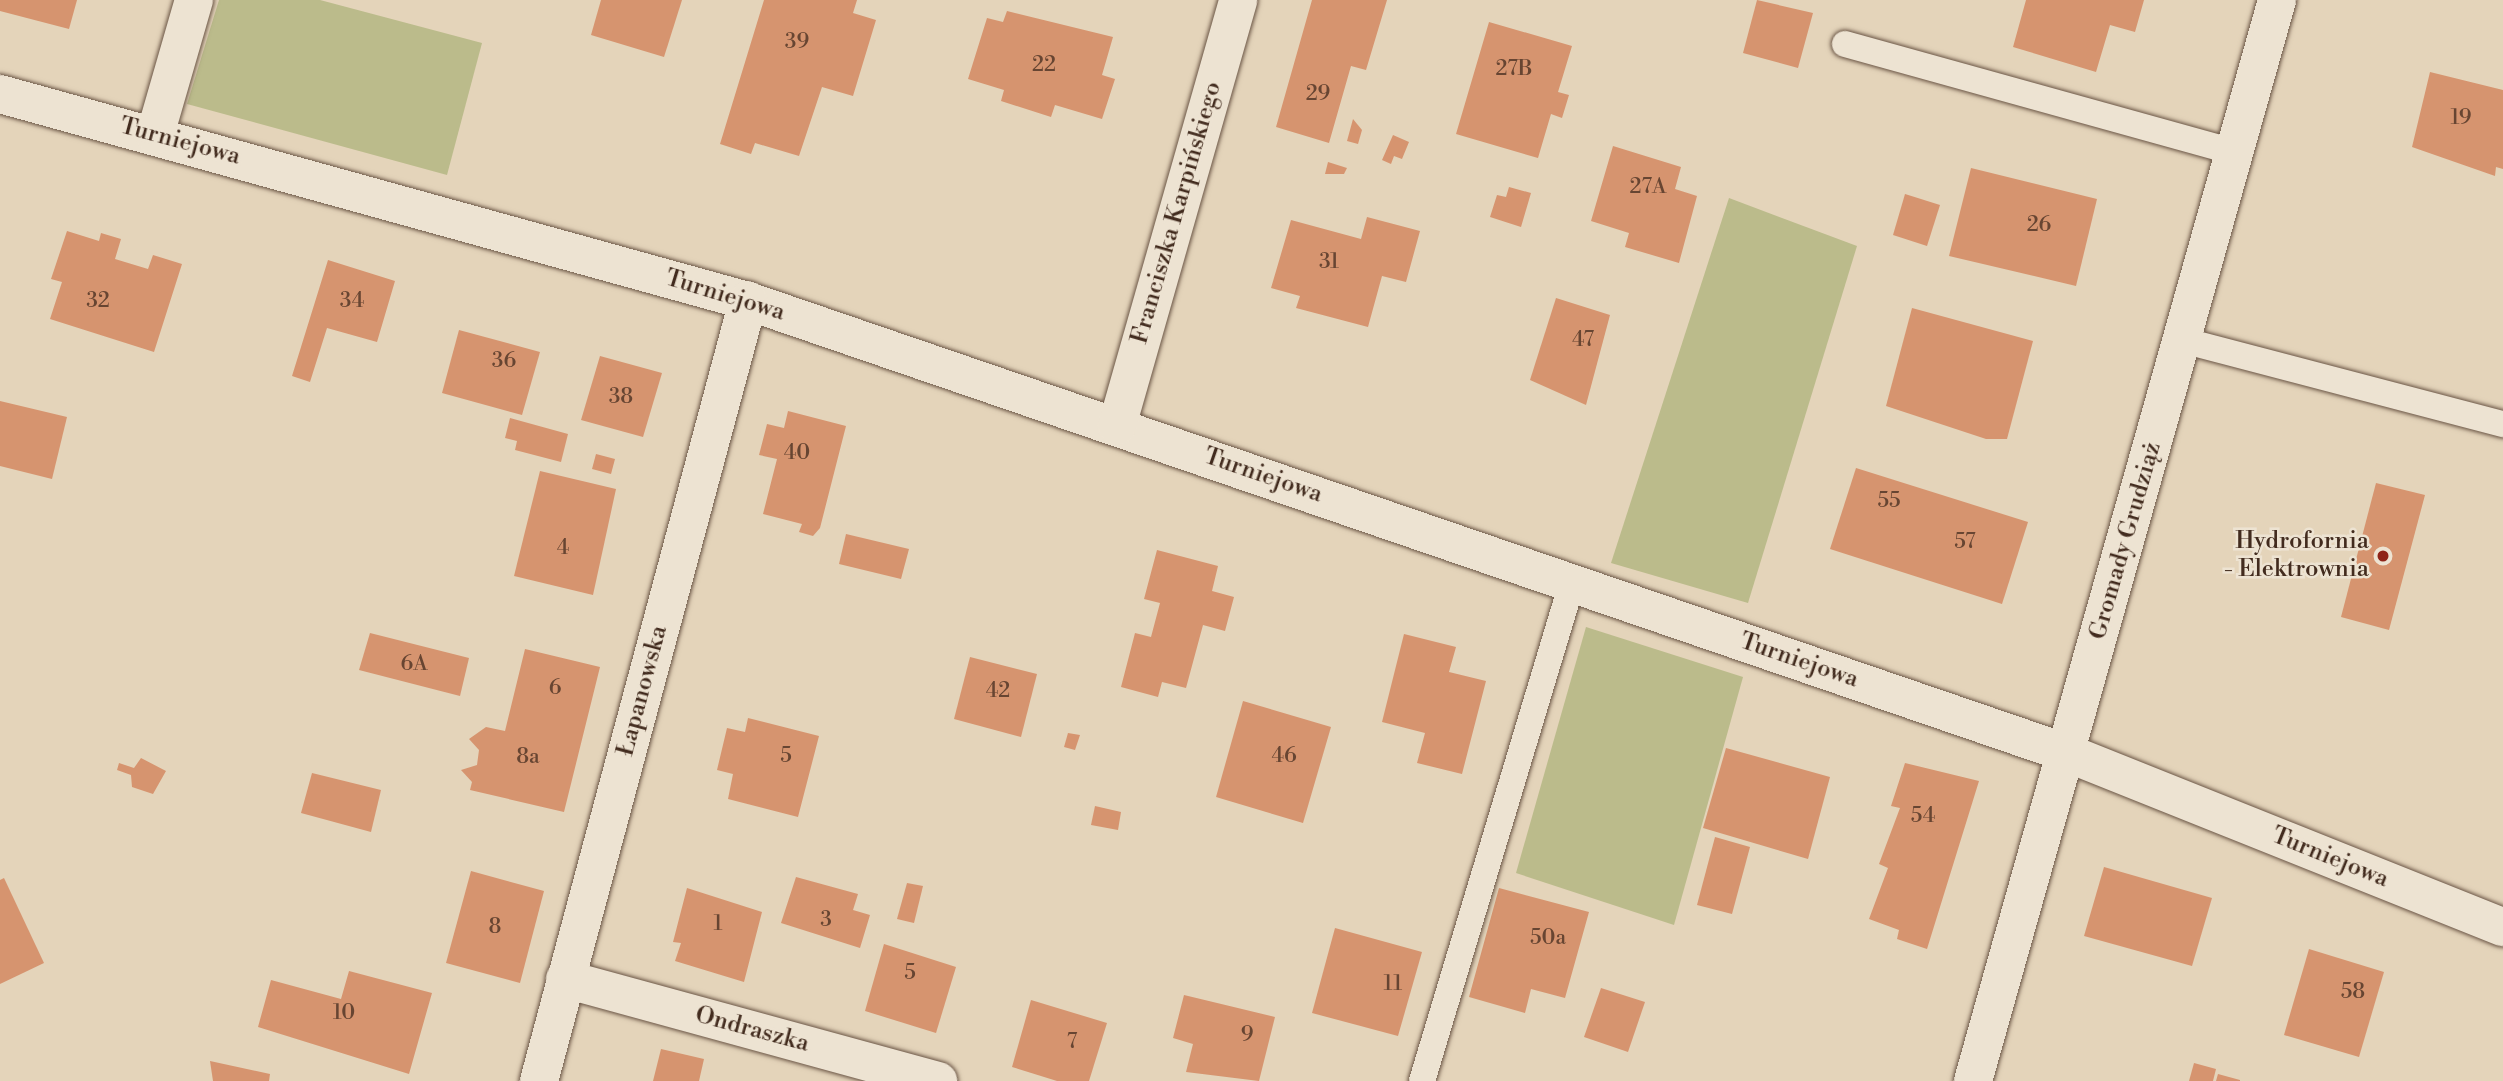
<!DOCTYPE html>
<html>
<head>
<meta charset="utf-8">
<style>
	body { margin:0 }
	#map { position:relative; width:2503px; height:1081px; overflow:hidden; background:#e4d4ba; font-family:"Libre Bodoni",serif }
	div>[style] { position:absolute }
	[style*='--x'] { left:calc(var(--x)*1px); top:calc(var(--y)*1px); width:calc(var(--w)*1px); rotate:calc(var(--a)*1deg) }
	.green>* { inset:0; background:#bbbb8b }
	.building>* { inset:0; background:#d6946f }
	.roads { filter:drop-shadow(0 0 2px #6a5545) drop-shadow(0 0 2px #6a5545) }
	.service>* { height:26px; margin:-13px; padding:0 13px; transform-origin:13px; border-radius:13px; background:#ede3d2 }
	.minor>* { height:38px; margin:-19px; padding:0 19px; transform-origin:19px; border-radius:19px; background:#ede3d2 }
	.dots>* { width:19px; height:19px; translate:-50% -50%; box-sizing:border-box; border:4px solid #ede3d2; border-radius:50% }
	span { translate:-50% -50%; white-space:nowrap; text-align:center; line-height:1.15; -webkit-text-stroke:5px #ede3d2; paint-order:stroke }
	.number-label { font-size:21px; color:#674532 }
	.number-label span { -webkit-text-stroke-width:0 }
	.street-label { font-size:24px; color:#422b1e }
	.poi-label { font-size:24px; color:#422b1e }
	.right { translate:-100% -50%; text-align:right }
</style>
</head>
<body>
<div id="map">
	<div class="green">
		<div style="clip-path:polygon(219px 0,320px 0,482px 43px,447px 175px,187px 104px)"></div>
		<div style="clip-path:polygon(1729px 198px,1857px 246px,1748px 603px,1611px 563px)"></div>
		<div style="clip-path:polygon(1586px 627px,1743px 677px,1674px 925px,1516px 873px)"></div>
	</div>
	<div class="building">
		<div style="clip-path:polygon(0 0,77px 0,69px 29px,0 11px)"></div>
		<div style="clip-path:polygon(601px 0,682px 0,664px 57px,591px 35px)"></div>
		<div style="clip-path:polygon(764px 0,857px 0,853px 13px,876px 20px,853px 96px,822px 87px,799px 156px,755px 143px,751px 154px,720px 144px)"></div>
		<div style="clip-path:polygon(1312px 0,1387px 0,1366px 70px,1351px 66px,1329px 143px,1276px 127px)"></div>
		<div style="clip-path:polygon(1757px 0,1813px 13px,1798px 68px,1743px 53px)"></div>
		<div style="clip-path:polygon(2026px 0,2144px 0,2135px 32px,2110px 25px,2096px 72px,2013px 47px)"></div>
		<div style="clip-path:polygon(1007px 11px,1113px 37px,1102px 75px,1115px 79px,1102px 119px,1055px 105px,1051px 117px,1001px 101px,1004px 90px,968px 79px,987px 18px,1003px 22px)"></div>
		<div style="clip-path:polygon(1489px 22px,1572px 46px,1558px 92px,1569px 95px,1562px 118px,1551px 114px,1538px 158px,1456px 134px)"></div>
		<div style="clip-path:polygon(2430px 72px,2503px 90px,2503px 169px,2496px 167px,2495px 176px,2412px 147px)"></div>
		<div style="clip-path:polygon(1353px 119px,1362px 130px,1358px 144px,1347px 141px)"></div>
		<div style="clip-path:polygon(1393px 135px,1409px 142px,1402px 159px,1394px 156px,1391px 164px,1382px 160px)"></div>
		<div style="clip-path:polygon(1613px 146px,1681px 167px,1675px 189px,1697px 196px,1679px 263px,1625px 247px,1629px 233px,1591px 221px)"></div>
		<div style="clip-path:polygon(1328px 162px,1347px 168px,1344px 174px,1325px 174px)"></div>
		<div style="clip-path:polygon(1971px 168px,2097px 199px,2076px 286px,1949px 256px)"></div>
		<div style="clip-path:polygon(1509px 187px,1531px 193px,1521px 227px,1490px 217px,1497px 195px,1506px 197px)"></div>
		<div style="clip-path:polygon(1905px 194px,1940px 205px,1927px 246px,1893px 235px)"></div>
		<div style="clip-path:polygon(1367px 217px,1420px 231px,1406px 282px,1382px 276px,1368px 327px,1296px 308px,1300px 296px,1271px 288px,1291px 220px,1361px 239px)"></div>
		<div style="clip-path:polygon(67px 231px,99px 241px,101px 233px,121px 239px,115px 259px,148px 269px,153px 255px,182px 264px,154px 352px,50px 319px,62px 282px,51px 279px)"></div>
		<div style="clip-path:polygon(328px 260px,395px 281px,377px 342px,327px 328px,310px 382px,292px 376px)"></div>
		<div style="clip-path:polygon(1556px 298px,1610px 315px,1586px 405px,1530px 380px)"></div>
		<div style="clip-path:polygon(1912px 308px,2033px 341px,2007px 439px,1986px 439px,1886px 406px)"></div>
		<div style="clip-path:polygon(459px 330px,540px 352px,522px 415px,442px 393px)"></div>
		<div style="clip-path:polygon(600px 356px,662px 373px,643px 437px,581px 420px)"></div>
		<div style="clip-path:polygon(0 401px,67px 417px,52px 479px,0 466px)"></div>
		<div style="clip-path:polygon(788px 411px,846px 426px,820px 528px,813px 536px,799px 532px,802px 524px,763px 514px,777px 459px,759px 455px,767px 424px,784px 428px)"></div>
		<div style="clip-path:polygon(510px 418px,568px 434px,561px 462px,515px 450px,517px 441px,505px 438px)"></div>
		<div style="clip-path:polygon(596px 454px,615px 459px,611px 474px,592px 469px)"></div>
		<div style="clip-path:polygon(1856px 468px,2028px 522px,2002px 604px,1830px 549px)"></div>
		<div style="clip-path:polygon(540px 471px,616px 489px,593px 595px,514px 576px)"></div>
		<div style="clip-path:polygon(2376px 483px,2425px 495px,2389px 630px,2341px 617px)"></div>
		<div style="clip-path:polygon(846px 534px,909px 549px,901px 579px,839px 564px)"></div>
		<div style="clip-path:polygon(1157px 550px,1218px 566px,1212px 591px,1234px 597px,1225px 631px,1203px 625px,1186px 688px,1162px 682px,1158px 697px,1121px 687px,1135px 633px,1151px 637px,1160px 603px,1144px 599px)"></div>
		<div style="clip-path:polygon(370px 633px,469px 658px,460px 696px,359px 670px)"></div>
		<div style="clip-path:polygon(1404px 634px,1456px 647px,1449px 672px,1486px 681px,1462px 774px,1417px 763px,1425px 733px,1382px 722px)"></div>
		<div style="clip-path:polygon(525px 649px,600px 667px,564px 812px,470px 790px,472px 782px,461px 770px,477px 765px,479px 750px,469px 739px,486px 727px,505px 731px)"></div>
		<div style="clip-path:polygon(970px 657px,1037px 674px,1021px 737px,954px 719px)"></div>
		<div style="clip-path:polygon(1243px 701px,1331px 727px,1303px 823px,1216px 797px)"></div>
		<div style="clip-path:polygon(748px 718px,819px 736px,798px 817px,728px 799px,733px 774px,717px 770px,727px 728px,745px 732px)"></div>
		<div style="clip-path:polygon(1068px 733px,1080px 735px,1075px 750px,1064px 747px)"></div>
		<div style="clip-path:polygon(1726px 748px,1830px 777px,1808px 859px,1703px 828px)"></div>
		<div style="clip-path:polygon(141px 758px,166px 771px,153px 794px,132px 787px,131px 775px,117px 770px,119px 763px,134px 768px)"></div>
		<div style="clip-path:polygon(1905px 763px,1979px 781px,1927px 949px,1897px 939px,1899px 930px,1869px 919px,1888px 868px,1879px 864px,1900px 808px,1891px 806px)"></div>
		<div style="clip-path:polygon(312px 773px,381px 790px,371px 832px,301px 813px)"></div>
		<div style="clip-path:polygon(1095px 806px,1121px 812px,1118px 830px,1091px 825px)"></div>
		<div style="clip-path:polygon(1715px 837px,1750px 847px,1732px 914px,1697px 905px)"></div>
		<div style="clip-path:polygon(2104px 867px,2212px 898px,2192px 966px,2084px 936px)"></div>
		<div style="clip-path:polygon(471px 871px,544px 891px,520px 983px,446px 963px)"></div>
		<div style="clip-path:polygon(796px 877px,858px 894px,853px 910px,870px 915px,860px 948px,781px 923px)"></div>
		<div style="clip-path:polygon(4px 878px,44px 963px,0 984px,0 880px)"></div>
		<div style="clip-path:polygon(907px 883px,923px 886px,914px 923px,897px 919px)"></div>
		<div style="clip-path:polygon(687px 888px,762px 912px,744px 982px,675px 961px,681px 943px,673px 942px)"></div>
		<div style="clip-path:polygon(1499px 888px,1589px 912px,1565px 998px,1531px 989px,1525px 1013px,1469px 997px)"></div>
		<div style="clip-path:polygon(1335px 928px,1422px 952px,1398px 1036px,1312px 1013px)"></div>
		<div style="clip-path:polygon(884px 944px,956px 967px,936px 1033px,865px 1011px)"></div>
		<div style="clip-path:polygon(2309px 949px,2384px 972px,2359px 1057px,2284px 1035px)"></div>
		<div style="clip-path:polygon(349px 971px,432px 993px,409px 1074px,258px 1027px,271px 980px,341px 999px)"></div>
		<div style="clip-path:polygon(1601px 988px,1645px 1002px,1628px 1052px,1584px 1037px)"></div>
		<div style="clip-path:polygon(1184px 995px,1275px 1017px,1259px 1081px,1186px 1072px,1193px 1044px,1173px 1038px)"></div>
		<div style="clip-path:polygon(1031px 1000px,1107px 1023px,1089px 1081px,1057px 1081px,1012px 1067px)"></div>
		<div style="clip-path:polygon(661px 1049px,704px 1059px,699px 1081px,653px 1081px)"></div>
		<div style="clip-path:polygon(210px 1061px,270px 1074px,269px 1081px,213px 1081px)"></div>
		<div style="clip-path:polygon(2194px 1063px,2216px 1069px,2213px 1081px,2189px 1081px)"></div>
		<div style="clip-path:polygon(2218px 1074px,2240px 1080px,2240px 1081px,2216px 1081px)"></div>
	</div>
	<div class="roads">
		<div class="service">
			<div style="--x:1845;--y:44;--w:404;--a:15.5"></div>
			<div style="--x:2182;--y:340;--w:332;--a:14.7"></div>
			<div style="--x:1422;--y:1081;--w:520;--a:-73.24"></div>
		</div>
		<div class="minor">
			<div style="--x:0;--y:94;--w:776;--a:15.47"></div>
			<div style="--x:748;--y:301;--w:1394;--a:18.92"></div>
			<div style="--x:2067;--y:753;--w:469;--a:21.8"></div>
			<div style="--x:155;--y:135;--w:141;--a:-73.9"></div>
			<div style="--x:1117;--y:426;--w:443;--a:-74.1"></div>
			<div style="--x:565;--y:979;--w:387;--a:15.3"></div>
			<div style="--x:539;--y:1081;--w:808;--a:-75"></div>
			<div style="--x:1973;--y:1081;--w:1123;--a:-74.29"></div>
		</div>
	</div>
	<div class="dots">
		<div style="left:2383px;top:556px;background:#8f2418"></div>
	</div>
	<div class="number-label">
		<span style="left:797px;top:42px">39</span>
		<span style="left:1044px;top:65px">22</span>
		<span style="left:1514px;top:69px">27B</span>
		<span style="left:1318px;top:94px">29</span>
		<span style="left:2461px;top:118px">19</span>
		<span style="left:1648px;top:187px">27A</span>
		<span style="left:2039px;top:225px">26</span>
		<span style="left:1329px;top:262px">31</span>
		<span style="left:98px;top:301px">32</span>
		<span style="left:352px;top:301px">34</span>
		<span style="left:1583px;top:340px">47</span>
		<span style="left:504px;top:361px">36</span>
		<span style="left:621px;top:397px">38</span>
		<span style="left:797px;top:453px">40</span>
		<span style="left:1889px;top:501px">55</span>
		<span style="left:1965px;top:542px">57</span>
		<span style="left:563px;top:548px">4</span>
		<span style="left:414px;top:664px">6A</span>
		<span style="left:555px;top:688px">6</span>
		<span style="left:998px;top:691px">42</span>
		<span style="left:786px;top:756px">5</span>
		<span style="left:1284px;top:756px">46</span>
		<span style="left:528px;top:757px">8a</span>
		<span style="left:1923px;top:816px">54</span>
		<span style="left:826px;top:920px">3</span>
		<span style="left:718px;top:924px">1</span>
		<span style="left:495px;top:927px">8</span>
		<span style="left:1548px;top:938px">50a</span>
		<span style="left:910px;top:973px">5</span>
		<span style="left:1393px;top:984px">11</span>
		<span style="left:2353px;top:992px">58</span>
		<span style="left:344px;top:1013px">10</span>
		<span style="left:1247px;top:1035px">9</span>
		<span style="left:1072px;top:1042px">7</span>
	</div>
	<div class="street-label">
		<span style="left:180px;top:142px;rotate:15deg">Turniejowa</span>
		<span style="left:1177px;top:213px;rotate:-74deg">Franciszka Karpińskiego</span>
		<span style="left:725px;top:296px;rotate:17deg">Turniejowa</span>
		<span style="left:1263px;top:476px;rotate:19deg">Turniejowa</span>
		<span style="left:2126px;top:541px;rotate:-74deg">Gromady Grudziąż</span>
		<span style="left:1799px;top:661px;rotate:19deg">Turniejowa</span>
		<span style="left:643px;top:691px;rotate:-75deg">Łapanowska</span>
		<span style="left:2330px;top:858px;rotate:22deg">Turniejowa</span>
		<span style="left:752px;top:1030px;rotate:15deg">Ondraszka</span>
	</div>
	<div class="poi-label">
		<span class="right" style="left:2369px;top:556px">Hydrofornia<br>- Elektrownia</span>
	</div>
</div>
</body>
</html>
